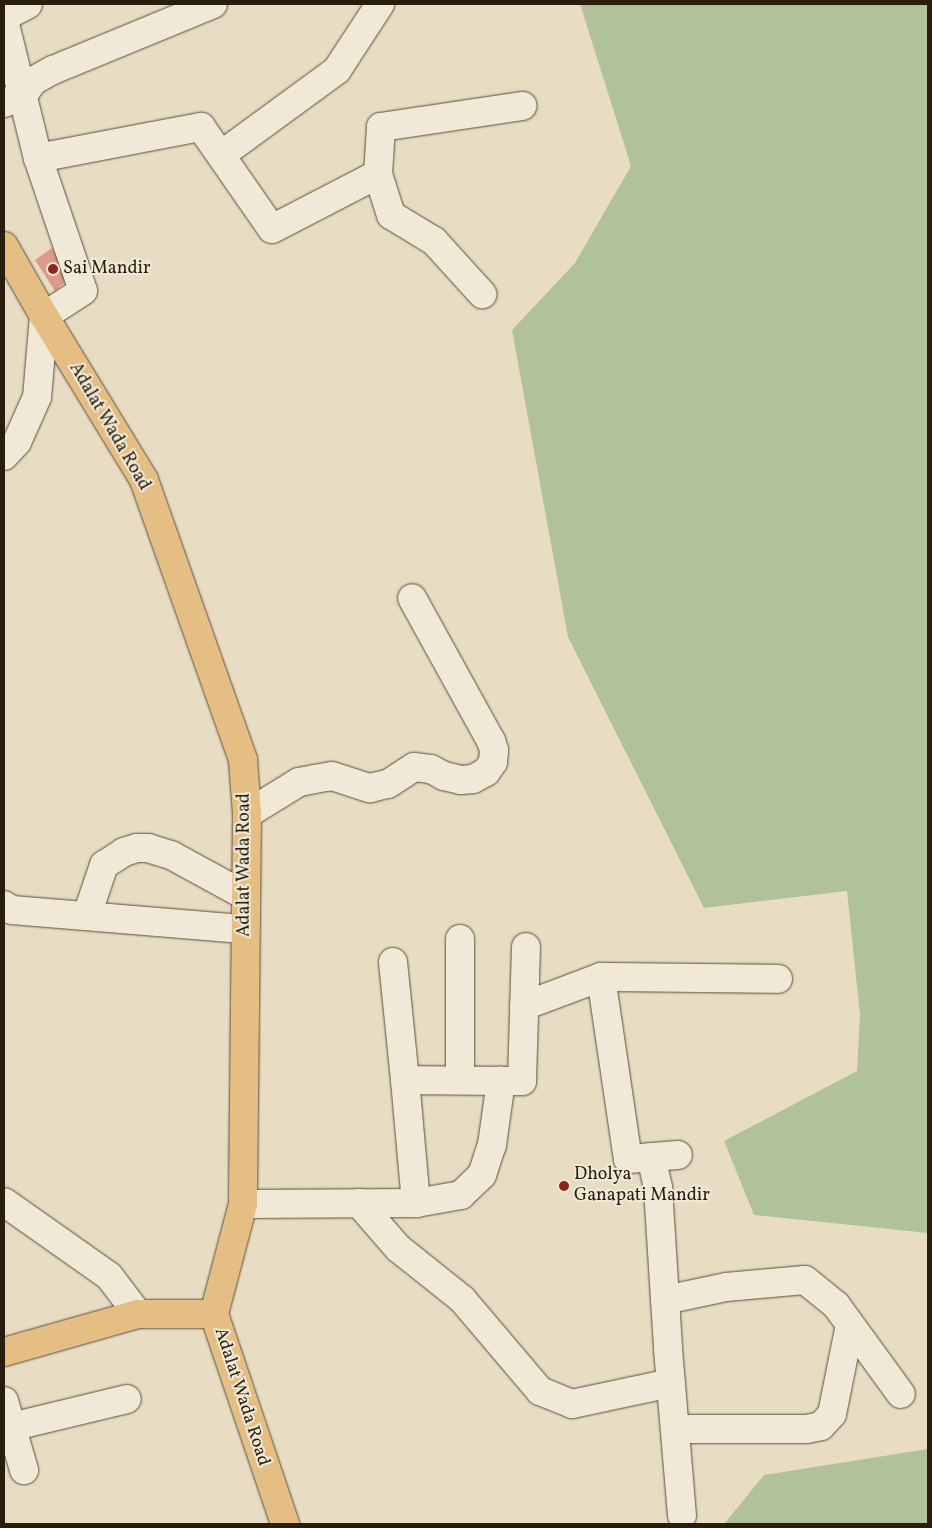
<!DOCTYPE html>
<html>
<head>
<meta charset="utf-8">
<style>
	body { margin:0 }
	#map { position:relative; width:932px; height:1528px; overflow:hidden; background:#e8ddc3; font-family:Vollkorn,serif }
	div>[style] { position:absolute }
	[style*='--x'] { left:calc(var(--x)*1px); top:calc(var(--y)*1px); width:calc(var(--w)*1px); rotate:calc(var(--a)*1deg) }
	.green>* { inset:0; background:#b1c298 }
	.building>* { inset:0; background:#dd9b87 }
	.roads { filter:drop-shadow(0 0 1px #5a4d3b) drop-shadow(0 0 1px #5a4d3b) }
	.minor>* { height:28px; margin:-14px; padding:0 14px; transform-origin:14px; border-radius:14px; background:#f0e9d8 }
	.major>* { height:28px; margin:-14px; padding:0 14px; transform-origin:14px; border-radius:14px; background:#e4be82 }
	.dots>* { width:14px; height:14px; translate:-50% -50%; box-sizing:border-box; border:2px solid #f0e9d8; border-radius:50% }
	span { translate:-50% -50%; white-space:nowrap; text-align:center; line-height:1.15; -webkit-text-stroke:4px #f0e9d8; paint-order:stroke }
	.poi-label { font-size:18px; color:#2a1d0e }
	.left { translate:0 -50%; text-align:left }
	.street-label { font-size:18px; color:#2a1d0e }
	.frame { position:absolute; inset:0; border:5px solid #2a1d0e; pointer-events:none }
</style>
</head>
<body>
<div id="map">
	<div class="green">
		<div style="clip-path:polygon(580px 4px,928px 4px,928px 1233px,754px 1215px,724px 1141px,857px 1071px,860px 1015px,847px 891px,704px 908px,568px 637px,512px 330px,575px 263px,631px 166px)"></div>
		<div style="clip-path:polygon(928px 1449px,928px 1524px,724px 1524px,764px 1475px)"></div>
	</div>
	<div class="building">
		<div style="clip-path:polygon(52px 248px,70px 278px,55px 291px,35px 260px)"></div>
	</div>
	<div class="roads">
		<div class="minor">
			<div style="--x:4;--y:17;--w:27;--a:-28"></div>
			<div style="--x:4;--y:20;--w:142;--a:76.2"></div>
			<div style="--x:38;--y:158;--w:140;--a:71.3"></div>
			<div style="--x:83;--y:291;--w:46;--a:147.3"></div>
			<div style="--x:44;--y:316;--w:81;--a:94.9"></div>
			<div style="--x:37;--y:397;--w:49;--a:114"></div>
			<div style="--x:17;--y:442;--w:19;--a:133"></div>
			<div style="--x:4;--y:103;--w:21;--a:-23"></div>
			<div style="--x:23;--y:95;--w:17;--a:-54"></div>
			<div style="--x:33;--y:81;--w:23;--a:-29"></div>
			<div style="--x:53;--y:70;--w:173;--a:-22.4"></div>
			<div style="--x:221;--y:155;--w:144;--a:-36.2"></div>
			<div style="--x:337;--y:70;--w:79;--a:-56.9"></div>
			<div style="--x:38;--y:158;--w:166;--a:-10.8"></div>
			<div style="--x:201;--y:127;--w:124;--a:55.2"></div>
			<div style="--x:272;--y:229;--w:119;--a:-27.4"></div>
			<div style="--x:378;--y:174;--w:47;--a:-86.3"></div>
			<div style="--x:381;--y:127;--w:143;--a:-8.5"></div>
			<div style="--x:378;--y:174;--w:43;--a:72.4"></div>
			<div style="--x:391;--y:215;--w:50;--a:31.2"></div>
			<div style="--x:434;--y:241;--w:72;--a:47.8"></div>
			<div style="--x:247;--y:814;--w:61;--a:-31.6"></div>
			<div style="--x:299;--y:782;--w:15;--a:-11"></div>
			<div style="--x:314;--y:779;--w:18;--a:-9"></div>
			<div style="--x:332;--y:776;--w:40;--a:18"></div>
			<div style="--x:370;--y:788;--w:18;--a:-13"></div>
			<div style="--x:388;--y:784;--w:31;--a:-33"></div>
			<div style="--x:414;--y:767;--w:17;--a:7"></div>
			<div style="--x:431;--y:769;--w:15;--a:28"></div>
			<div style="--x:444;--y:776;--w:17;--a:13"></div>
			<div style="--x:461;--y:780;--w:12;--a:-5"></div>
			<div style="--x:473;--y:779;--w:15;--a:-28"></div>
			<div style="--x:486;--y:772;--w:12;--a:-55"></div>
			<div style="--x:493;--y:762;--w:12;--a:-85"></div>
			<div style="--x:494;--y:750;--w:9;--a:-108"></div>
			<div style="--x:491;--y:741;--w:163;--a:-118.9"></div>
			<div style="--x:4;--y:905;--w:9;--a:32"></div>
			<div style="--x:12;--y:910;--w:234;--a:4.7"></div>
			<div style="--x:87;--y:915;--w:53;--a:-71.2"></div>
			<div style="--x:104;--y:865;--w:24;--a:-33"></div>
			<div style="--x:124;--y:852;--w:14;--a:-17"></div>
			<div style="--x:137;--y:848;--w:11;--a:0"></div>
			<div style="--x:148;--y:848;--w:24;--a:17"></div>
			<div style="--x:171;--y:855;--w:85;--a:28.7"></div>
			<div style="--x:460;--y:939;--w:141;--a:90"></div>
			<div style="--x:393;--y:962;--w:119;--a:84.2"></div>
			<div style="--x:601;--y:977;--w:184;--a:81.6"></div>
			<div style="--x:628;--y:1159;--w:50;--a:-4.6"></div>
			<div style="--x:524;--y:1006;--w:82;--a:-20.6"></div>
			<div style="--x:601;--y:977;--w:177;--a:0.6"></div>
			<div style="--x:651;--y:1157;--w:32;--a:77"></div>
			<div style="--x:658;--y:1188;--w:161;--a:86.4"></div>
			<div style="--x:668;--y:1349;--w:167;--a:85.2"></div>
			<div style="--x:4;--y:1202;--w:128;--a:35.2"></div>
			<div style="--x:109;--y:1276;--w:48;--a:52.7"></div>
			<div style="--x:359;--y:1203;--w:60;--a:49.1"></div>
			<div style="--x:398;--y:1248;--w:82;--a:38.6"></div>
			<div style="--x:462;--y:1299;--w:121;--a:49.7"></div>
			<div style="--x:540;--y:1391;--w:35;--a:22"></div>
			<div style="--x:572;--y:1404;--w:101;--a:-12"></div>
			<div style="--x:416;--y:1203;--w:123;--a:-95.1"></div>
			<div style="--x:405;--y:1080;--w:117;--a:0.5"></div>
			<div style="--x:522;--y:1081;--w:134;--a:-88.3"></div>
			<div style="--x:243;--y:1204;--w:173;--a:-0.3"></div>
			<div style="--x:416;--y:1203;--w:46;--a:-10.1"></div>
			<div style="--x:461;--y:1195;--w:29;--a:-44"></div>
			<div style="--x:482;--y:1175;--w:32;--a:-72"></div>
			<div style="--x:492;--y:1145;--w:65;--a:-82"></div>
			<div style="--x:665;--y:1300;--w:62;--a:-12"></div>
			<div style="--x:726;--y:1287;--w:79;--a:-5.1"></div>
			<div style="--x:805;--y:1280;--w:40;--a:39"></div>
			<div style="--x:836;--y:1305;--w:110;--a:53.9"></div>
			<div style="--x:4;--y:1401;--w:72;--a:73.8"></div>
			<div style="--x:11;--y:1427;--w:119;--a:-13.6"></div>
			<div style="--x:675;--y:1429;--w:131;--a:0"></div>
			<div style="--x:806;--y:1429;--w:15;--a:-11"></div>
			<div style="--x:821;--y:1426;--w:16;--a:-47"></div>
			<div style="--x:832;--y:1414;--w:91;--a:-78.6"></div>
		</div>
		<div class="major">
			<div style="--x:4;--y:246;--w:81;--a:60.3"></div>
			<div style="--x:44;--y:316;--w:192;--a:58.6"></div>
			<div style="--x:144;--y:480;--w:297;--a:70.5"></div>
			<div style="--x:243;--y:760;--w:54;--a:85.8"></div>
			<div style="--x:247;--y:814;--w:390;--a:90.6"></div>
			<div style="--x:243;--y:1204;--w:114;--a:104.8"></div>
			<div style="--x:214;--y:1314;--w:222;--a:71.3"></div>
			<div style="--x:4;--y:1352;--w:139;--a:-15.8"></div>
			<div style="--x:138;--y:1314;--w:76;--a:0"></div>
		</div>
	</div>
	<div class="dots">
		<div style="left:53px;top:269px;background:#8f2418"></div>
		<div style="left:564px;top:1186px;background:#8f2418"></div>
	</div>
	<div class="poi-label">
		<span class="left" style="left:63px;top:269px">Sai Mandir</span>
		<span class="left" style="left:574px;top:1186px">Dholya<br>Ganapati Mandir</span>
	</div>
	<div class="street-label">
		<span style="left:109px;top:427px;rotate:60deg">Adalat Wada Road</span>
		<span style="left:245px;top:865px;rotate:-90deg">Adalat Wada Road</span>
		<span style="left:241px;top:1397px;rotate:72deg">Adalat Wada Road</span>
	</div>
	<div class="frame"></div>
</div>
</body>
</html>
